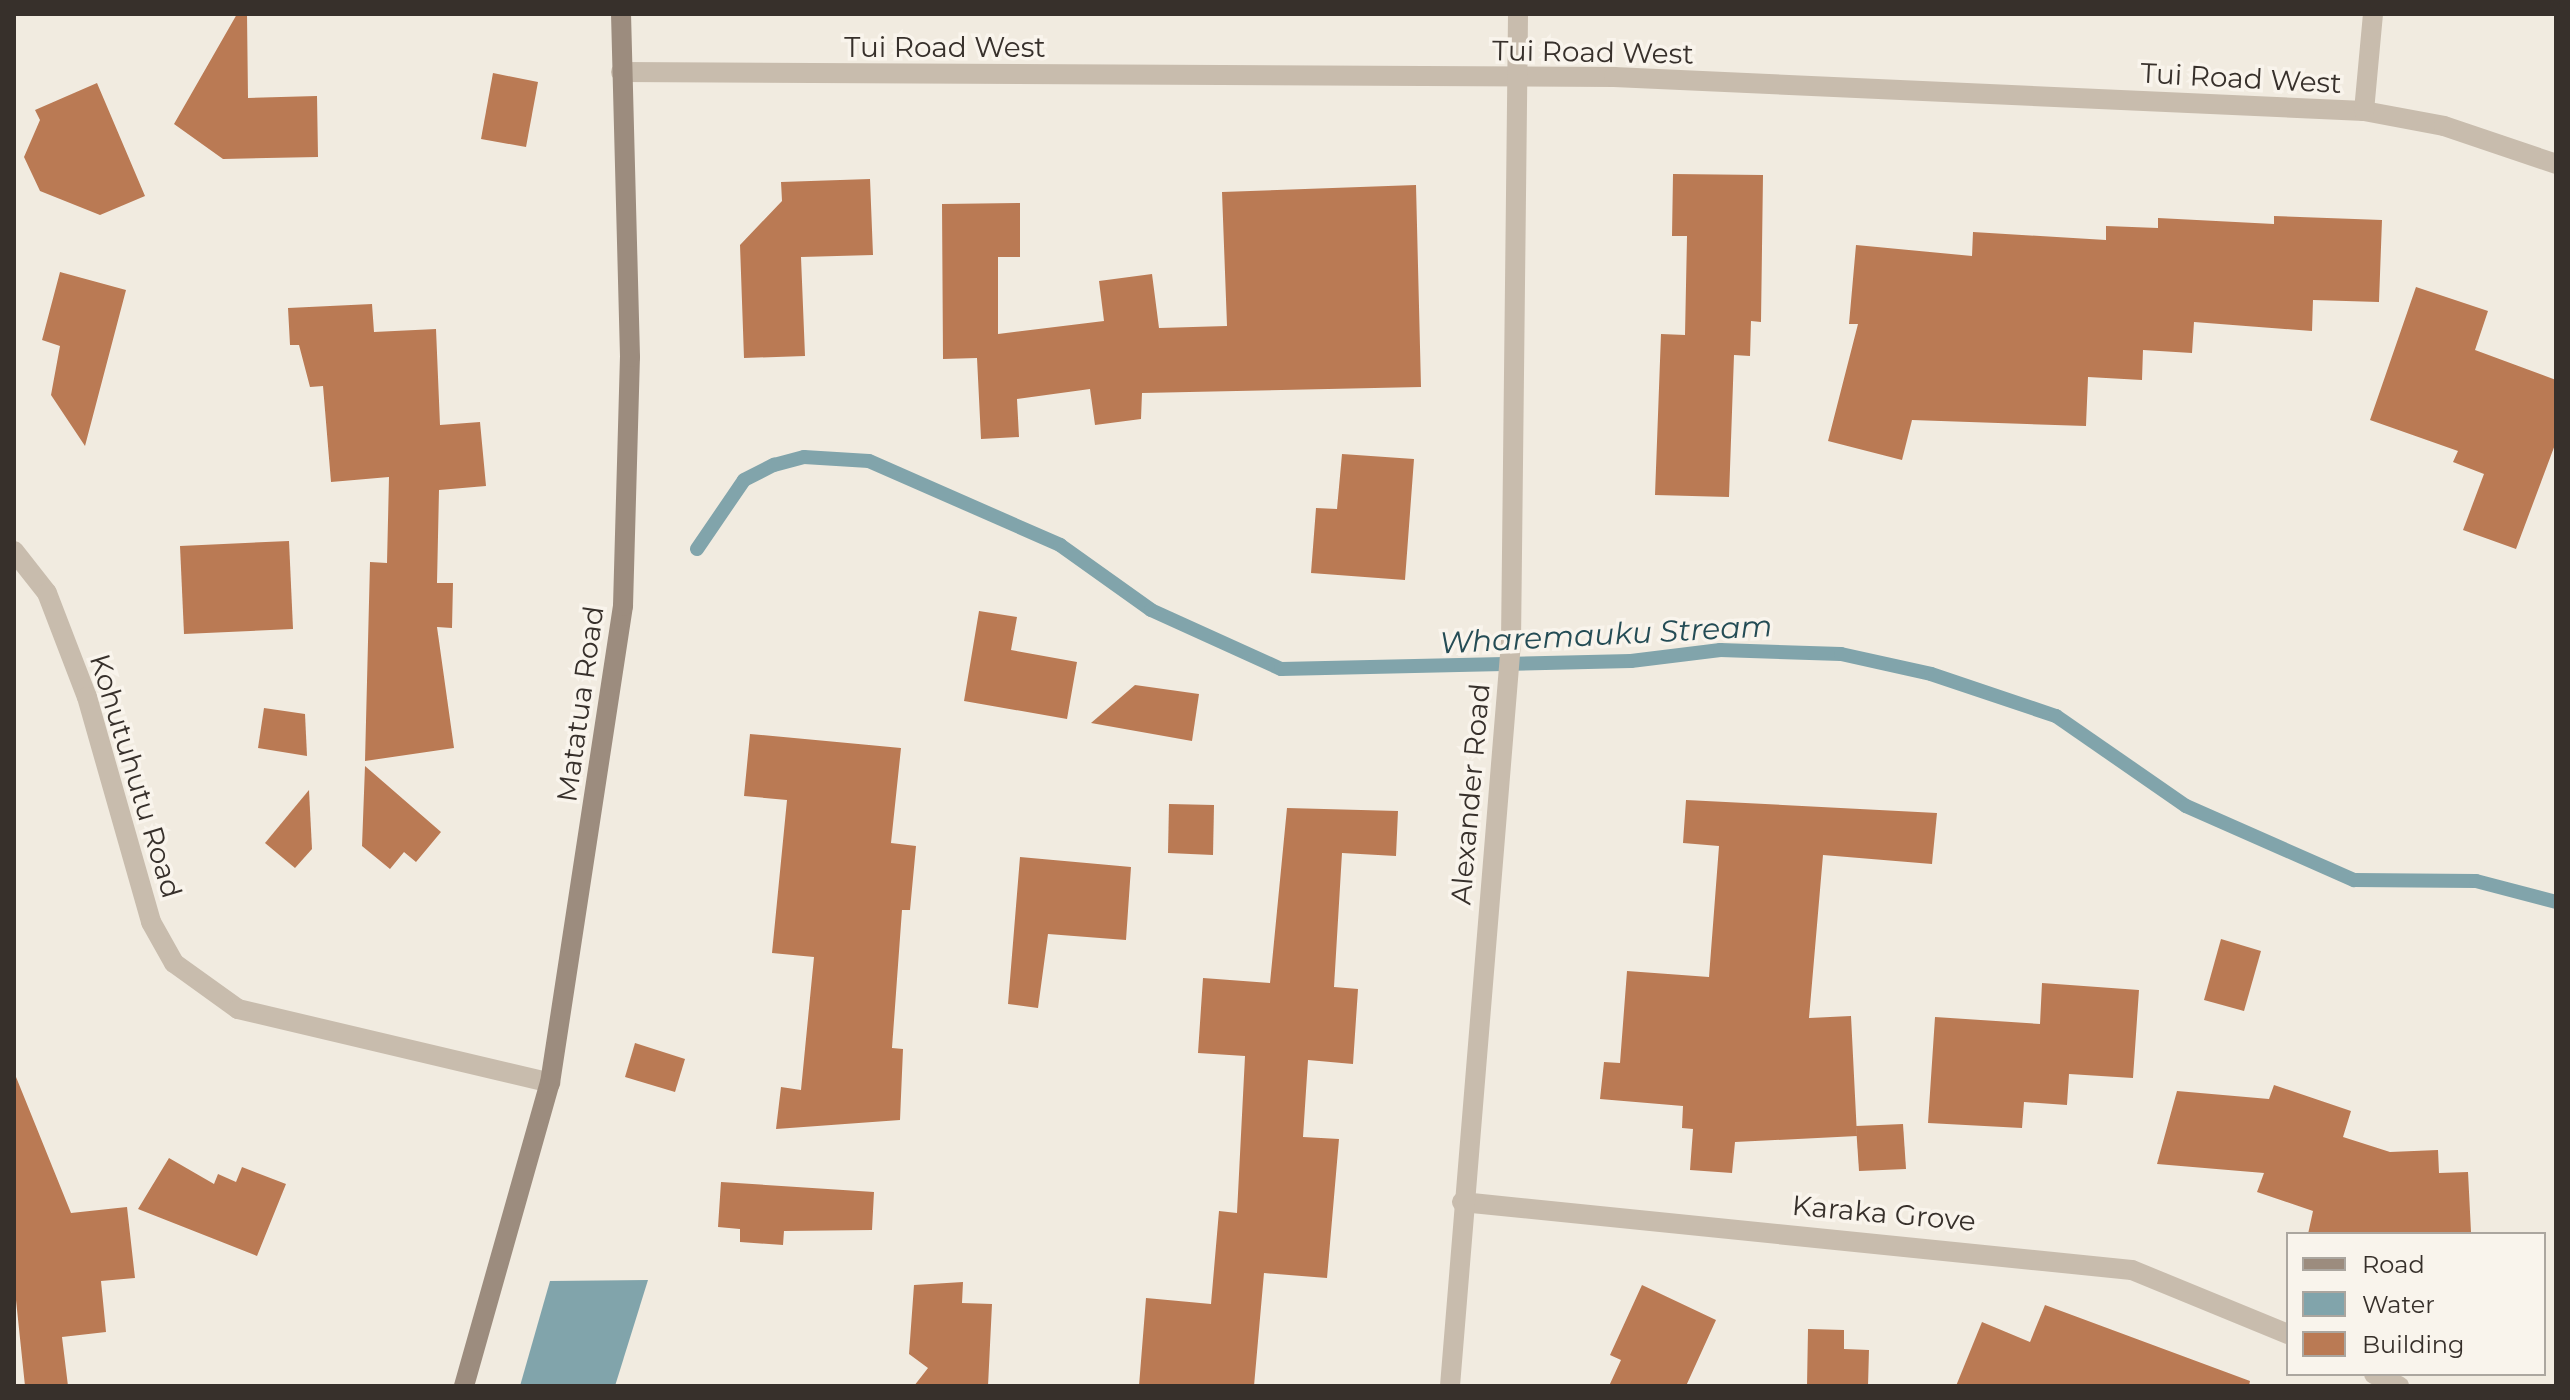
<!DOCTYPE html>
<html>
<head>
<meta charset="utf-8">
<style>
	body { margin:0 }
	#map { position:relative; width:2570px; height:1400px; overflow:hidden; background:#f1ebe0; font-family:Montserrat,sans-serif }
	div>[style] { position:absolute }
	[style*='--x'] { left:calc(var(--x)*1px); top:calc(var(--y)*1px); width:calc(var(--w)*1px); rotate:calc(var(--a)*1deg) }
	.water>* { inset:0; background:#81a4ab }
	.stream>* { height:14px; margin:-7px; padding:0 7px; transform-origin:7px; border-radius:7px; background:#81a4ab }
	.building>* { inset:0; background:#ba7a54 }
	.street>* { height:20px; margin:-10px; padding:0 10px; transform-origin:10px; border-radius:10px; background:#c8bcad }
	.secondary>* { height:20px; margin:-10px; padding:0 10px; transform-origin:10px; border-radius:10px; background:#9c8c7e }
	span { translate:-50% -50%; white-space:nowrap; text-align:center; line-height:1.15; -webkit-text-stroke:7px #f9f4ec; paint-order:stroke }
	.street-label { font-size:28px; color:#37302b }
	.water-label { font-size:30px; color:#244c55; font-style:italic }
	.frame { position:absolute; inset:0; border:16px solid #37302b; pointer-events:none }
	.legend { position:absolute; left:2286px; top:1232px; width:260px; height:144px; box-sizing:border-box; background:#f9f4ec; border:2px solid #aba69f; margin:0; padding:10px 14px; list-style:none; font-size:24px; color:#37302b }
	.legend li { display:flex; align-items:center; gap:16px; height:40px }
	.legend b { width:40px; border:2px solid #aba69f }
</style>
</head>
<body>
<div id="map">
	<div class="water">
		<div style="clip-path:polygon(648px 1280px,615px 1386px,520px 1386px,550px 1281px)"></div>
	</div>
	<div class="stream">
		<div style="--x:697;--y:549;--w:83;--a:-55.7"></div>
		<div style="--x:744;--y:480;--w:34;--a:-27"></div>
		<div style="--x:774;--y:465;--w:31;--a:-15"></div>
		<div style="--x:804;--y:457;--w:65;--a:3.5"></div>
		<div style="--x:869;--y:461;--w:209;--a:23.7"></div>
		<div style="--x:1060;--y:545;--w:112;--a:35.5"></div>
		<div style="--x:1151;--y:610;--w:143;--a:24.4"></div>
		<div style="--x:1281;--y:669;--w:350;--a:-1.3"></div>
		<div style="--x:1631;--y:661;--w:90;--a:-7"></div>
		<div style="--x:1720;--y:650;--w:121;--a:1.9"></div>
		<div style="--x:1841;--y:654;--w:92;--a:12.5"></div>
		<div style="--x:1931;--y:674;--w:132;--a:18.6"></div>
		<div style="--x:2056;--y:716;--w:158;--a:34.7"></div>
		<div style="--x:2186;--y:806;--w:184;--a:23.8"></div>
		<div style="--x:2354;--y:880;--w:122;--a:0.5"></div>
		<div style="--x:2476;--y:881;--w:83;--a:14.7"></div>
	</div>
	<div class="building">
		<div style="clip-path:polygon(237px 14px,247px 14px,248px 98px,317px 96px,318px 157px,223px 159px,174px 124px)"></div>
		<div style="clip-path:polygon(493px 73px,538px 82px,526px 147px,481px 139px)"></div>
		<div style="clip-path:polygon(97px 83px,145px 196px,100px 215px,40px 191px,24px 157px,40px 120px,35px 110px)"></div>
		<div style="clip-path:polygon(1673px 174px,1763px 175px,1761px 322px,1751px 321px,1750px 356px,1734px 355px,1729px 497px,1655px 495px,1661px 334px,1685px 335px,1687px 236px,1672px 236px)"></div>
		<div style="clip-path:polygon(870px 179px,873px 255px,801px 257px,805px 356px,744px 358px,740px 245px,782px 201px,781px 182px)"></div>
		<div style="clip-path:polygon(1416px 185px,1421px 387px,1142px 393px,1141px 419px,1095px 425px,1090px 389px,1017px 399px,1019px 437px,981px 439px,977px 358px,943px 359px,942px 204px,1020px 203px,1020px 257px,998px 257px,998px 334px,1104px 321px,1099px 281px,1152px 274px,1159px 328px,1227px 326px,1222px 192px)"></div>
		<div style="clip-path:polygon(2274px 216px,2382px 220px,2379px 302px,2313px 300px,2312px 331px,2194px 322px,2192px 353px,2143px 350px,2142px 380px,2088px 377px,2086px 426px,1912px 420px,1902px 460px,1828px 441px,1858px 324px,1849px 324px,1856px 245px,1972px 256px,1973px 232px,2106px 240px,2106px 226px,2158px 228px,2158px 218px,2274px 224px)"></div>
		<div style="clip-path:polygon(60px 272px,126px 290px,85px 446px,51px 395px,60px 346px,42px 340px)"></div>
		<div style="clip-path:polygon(2416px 287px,2488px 311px,2475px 350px,2556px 380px,2556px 442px,2516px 549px,2463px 530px,2484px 474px,2453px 462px,2458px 451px,2370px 420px)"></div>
		<div style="clip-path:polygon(372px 304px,374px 332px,436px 329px,440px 425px,480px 422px,486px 486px,439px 490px,437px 583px,453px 583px,452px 628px,437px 627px,454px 748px,365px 761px,370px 562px,387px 563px,389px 477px,331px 482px,323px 386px,310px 387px,299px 345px,290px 345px,288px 308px)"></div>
		<div style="clip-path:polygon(1342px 454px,1414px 459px,1405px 580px,1311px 573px,1316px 508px,1337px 509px)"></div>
		<div style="clip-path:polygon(289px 541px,293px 629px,184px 634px,180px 546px)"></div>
		<div style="clip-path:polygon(979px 611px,1017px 617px,1011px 650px,1077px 662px,1067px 719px,964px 701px)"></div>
		<div style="clip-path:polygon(1135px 685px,1199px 694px,1192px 741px,1091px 723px)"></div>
		<div style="clip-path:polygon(264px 708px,305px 714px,307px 756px,258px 748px)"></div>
		<div style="clip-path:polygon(750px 734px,901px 748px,891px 843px,916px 846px,910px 910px,902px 910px,892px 1048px,903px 1049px,900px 1120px,776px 1129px,781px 1087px,801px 1090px,814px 957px,772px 953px,787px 800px,744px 796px)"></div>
		<div style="clip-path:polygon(365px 766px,441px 832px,416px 862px,404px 852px,390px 869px,362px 846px)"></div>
		<div style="clip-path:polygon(309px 790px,312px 849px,295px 868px,265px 843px)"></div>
		<div style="clip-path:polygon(1686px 800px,1937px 813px,1932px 864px,1823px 855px,1809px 1018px,1851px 1016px,1857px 1136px,1735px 1142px,1732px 1173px,1690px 1170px,1693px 1129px,1682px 1128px,1683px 1106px,1600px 1099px,1604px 1062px,1620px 1063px,1627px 971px,1709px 977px,1719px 846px,1683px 843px)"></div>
		<div style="clip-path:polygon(1169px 804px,1214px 805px,1213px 855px,1168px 853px)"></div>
		<div style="clip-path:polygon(1287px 808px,1398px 811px,1396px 856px,1342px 853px,1334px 987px,1358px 989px,1353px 1064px,1308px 1060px,1303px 1137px,1339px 1139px,1327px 1278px,1264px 1273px,1254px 1386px,1139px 1386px,1146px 1298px,1211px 1304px,1219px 1211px,1237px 1213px,1245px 1056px,1198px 1053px,1203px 978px,1270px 983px)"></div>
		<div style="clip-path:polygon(1020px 857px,1131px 867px,1126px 940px,1048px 934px,1038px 1008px,1008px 1004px)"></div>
		<div style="clip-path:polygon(2221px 939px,2261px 951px,2244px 1011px,2204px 1000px)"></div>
		<div style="clip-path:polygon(2042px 983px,2139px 990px,2133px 1078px,2069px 1074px,2067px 1105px,2024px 1102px,2022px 1128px,1928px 1123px,1935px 1017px,2040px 1024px)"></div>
		<div style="clip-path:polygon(635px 1043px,685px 1059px,675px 1092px,625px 1077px)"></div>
		<div style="clip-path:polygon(14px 1072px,71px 1213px,127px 1207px,135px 1278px,101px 1281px,106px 1332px,62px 1337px,68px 1386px,25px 1386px,14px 1281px)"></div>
		<div style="clip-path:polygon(2274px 1085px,2351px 1111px,2343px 1137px,2390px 1152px,2438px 1150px,2439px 1173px,2468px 1172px,2471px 1232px,2308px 1234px,2313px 1211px,2257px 1192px,2264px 1173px,2157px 1164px,2177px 1091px,2269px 1099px)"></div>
		<div style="clip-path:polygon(1903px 1124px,1906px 1169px,1859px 1171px,1856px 1126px)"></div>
		<div style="clip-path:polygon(169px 1158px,214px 1184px,218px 1174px,236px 1182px,242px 1167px,286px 1184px,257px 1256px,138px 1209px)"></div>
		<div style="clip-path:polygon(721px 1182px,874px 1192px,872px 1230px,784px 1231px,783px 1245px,740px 1242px,740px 1229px,718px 1227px)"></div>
		<div style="clip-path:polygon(963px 1282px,962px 1303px,992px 1304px,988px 1386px,914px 1386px,928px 1368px,909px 1354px,914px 1285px)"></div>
		<div style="clip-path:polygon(1642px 1285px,1716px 1320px,1686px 1386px,1609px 1386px,1621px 1360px,1610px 1355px)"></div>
		<div style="clip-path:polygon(2045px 1305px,2250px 1381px,2249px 1386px,1956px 1386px,1982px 1322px,2030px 1342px)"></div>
		<div style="clip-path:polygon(1808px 1329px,1844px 1330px,1844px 1349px,1869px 1350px,1868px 1386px,1807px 1386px)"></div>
	</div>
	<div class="street">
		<div style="--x:621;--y:72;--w:993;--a:0.29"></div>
		<div style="--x:1614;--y:77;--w:751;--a:2.6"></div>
		<div style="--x:2364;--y:111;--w:81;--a:10.6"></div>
		<div style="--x:2444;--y:126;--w:118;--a:18.7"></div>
		<div style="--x:2364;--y:111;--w:97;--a:-84.7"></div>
		<div style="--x:14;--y:551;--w:53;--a:51.8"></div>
		<div style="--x:47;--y:593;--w:111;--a:69"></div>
		<div style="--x:87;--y:697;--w:234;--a:74.1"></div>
		<div style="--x:151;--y:922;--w:47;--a:60.7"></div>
		<div style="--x:174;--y:963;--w:79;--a:35.7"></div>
		<div style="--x:238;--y:1009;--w:321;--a:13.3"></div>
		<div style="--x:1462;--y:1202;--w:673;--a:5.8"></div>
		<div style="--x:2132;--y:1270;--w:169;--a:22.3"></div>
		<div style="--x:2374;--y:1374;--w:28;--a:26"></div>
		<div style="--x:1450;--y:1386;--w:746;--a:-85.31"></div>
		<div style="--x:1511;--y:642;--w:628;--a:-89.36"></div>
	</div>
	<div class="secondary">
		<div style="--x:464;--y:1386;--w:315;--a:-74.2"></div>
		<div style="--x:550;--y:1083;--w:483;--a:-81.3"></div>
		<div style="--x:623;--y:606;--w:249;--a:-88.4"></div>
		<div style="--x:630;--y:357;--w:343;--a:-91.5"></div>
	</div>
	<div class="street-label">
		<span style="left:945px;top:47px">Tui Road West</span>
		<span style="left:1593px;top:52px;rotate:1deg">Tui Road West</span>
		<span style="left:2241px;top:78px;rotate:3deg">Tui Road West</span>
		<span style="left:580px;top:704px;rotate:-82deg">Matatua Road</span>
		<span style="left:136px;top:776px;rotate:73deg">Kohutuhutu Road</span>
		<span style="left:1470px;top:794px;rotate:-85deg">Alexander Road</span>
		<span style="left:1884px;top:1213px;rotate:5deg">Karaka Grove</span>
	</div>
	<div class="water-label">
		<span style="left:1606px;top:635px;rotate:-3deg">Wharemauku Stream</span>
	</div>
	<div class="frame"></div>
	<ul class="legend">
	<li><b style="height:10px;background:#9c8c7e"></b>Road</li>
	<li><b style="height:22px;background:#81a4ab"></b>Water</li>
	<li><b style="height:22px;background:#ba7a54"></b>Building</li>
	</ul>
</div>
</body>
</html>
